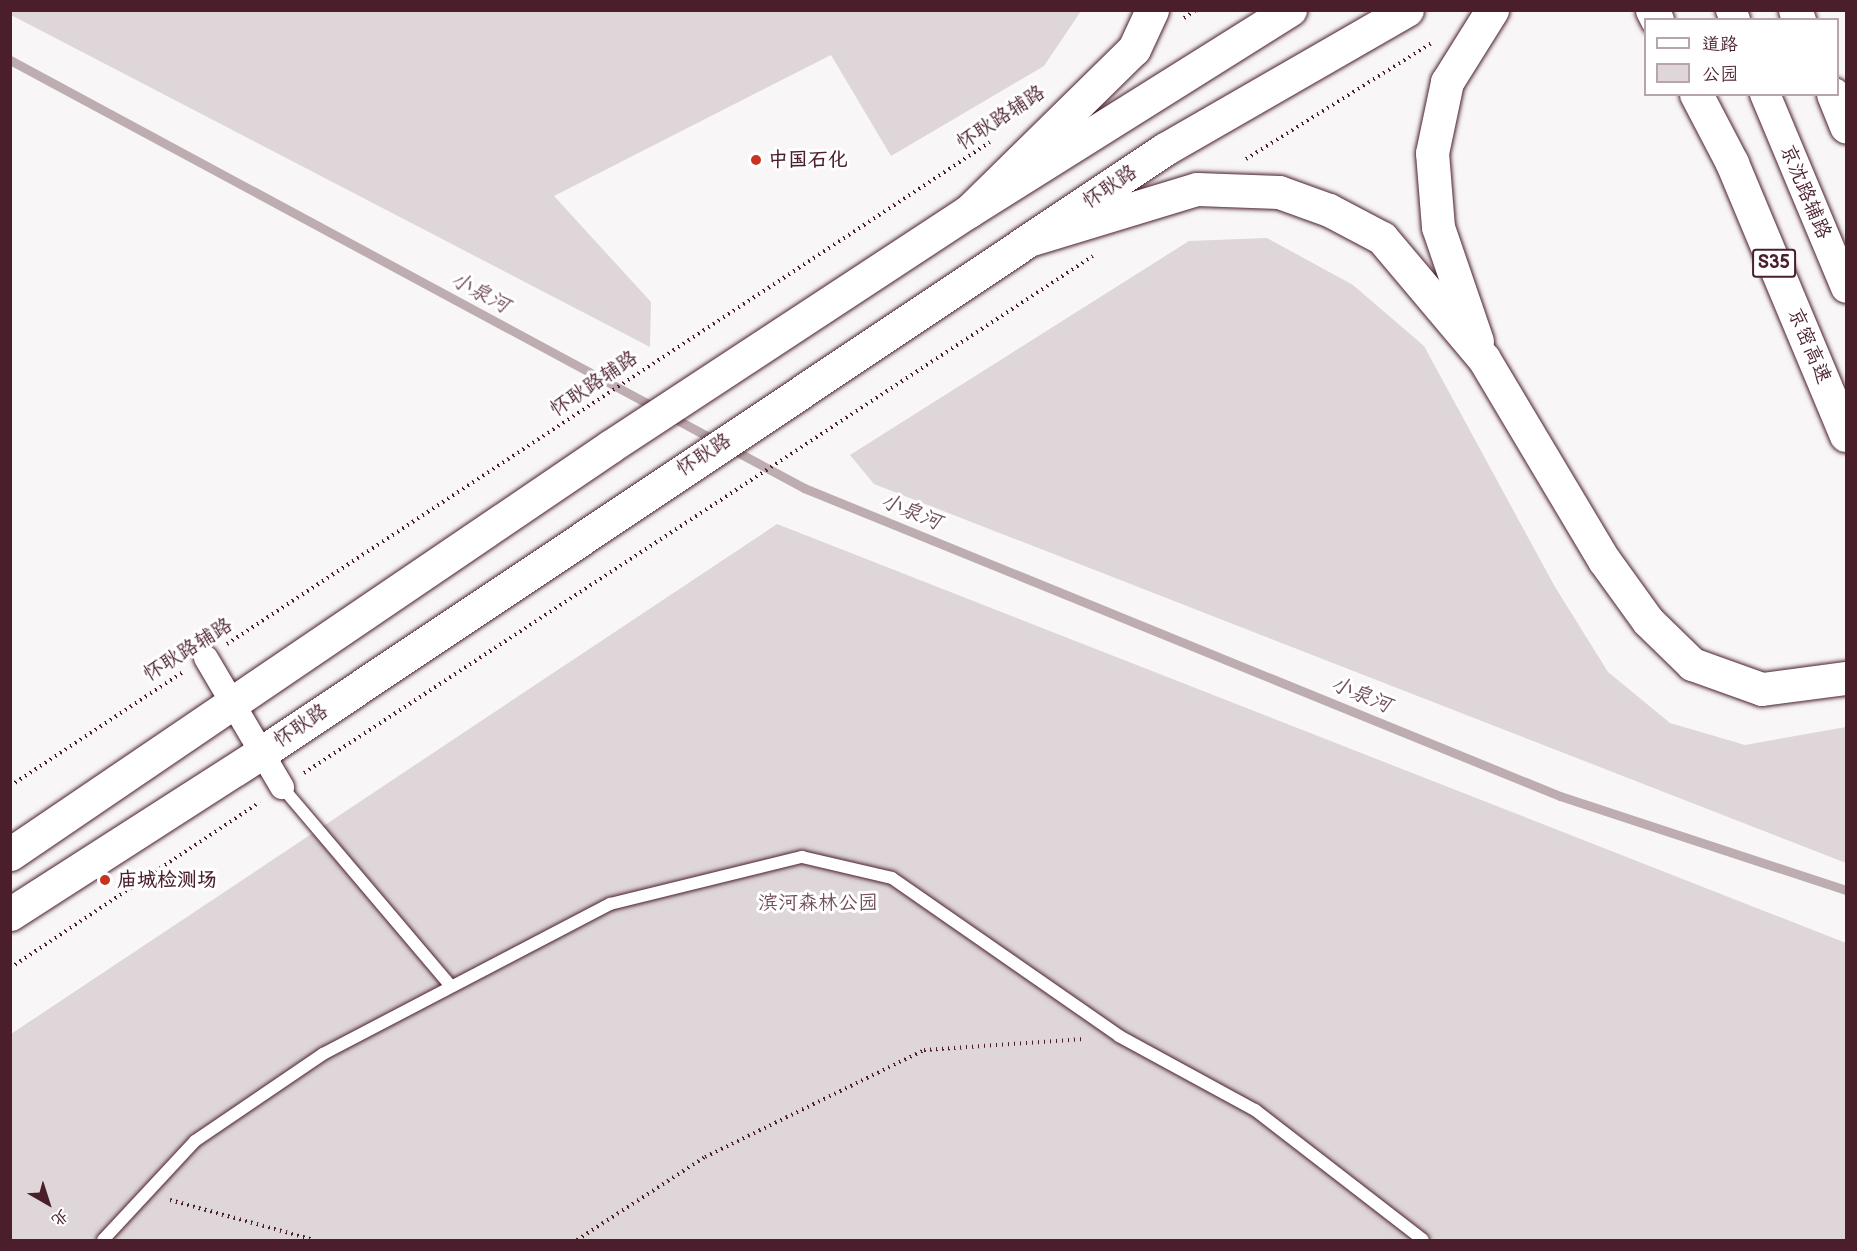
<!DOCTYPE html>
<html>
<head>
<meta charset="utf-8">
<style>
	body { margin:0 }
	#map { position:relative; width:1857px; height:1251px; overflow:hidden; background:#f8f6f7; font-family:"Balsamiq Sans","LXGW WenKai TC",sans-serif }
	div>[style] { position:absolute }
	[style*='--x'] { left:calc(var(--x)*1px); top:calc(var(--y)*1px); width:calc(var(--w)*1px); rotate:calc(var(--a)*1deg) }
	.green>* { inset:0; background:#ded6d9 }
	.stream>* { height:9px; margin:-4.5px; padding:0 4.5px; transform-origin:4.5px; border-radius:4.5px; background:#bdadb0 }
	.path>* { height:4px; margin-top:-2px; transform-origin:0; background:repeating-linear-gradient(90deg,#4a1f2b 0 1.5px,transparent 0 6px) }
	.roads { filter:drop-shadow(0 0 2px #4a1f2b) drop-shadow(0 0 2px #4a1f2b) }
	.service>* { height:12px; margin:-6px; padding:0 6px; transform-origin:6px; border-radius:6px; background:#fff }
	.minor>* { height:24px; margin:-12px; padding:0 12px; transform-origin:12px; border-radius:12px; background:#fff }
	.tertiary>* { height:30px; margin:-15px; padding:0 15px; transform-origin:15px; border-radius:15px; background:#fff }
	.secondary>* { height:33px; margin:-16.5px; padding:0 16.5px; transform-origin:16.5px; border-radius:16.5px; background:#fff }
	.trunk>* { height:33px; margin:-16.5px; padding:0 16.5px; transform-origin:16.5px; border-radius:16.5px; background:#fff }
	.motorway>* { height:33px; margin:-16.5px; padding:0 16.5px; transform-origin:16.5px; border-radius:16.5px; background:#fff }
	.dots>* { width:16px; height:16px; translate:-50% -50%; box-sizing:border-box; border:3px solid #fff; border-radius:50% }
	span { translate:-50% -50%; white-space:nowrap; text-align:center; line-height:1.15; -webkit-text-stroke:6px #fff; paint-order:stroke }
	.shield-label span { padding:2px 4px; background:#fff; border:2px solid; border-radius:4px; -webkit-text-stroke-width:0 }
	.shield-label { font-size:18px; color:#4a1f2b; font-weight:700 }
	.street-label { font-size:20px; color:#4a1f2b }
	.poi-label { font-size:20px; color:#4a1f2b; font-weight:700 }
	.left { translate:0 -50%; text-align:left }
	.park-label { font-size:20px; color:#6f4d56 }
	.water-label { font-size:21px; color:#72515a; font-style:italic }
	.frame { position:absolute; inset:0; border:12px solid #4a1f2b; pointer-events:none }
	.legend { position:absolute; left:1644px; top:18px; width:195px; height:78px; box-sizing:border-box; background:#fff; border:2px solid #b7a5aa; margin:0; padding:8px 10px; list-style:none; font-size:18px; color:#4a1f2b }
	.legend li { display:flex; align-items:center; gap:12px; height:30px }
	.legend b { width:30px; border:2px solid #b7a5aa }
	.north { position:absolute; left:18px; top:1173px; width:60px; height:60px; -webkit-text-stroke:4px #fff; paint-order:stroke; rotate:141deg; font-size:16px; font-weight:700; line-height:24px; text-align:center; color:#4a1f2b }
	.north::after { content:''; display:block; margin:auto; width:21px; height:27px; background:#4a1f2b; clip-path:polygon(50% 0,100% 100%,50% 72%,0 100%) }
</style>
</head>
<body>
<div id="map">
	<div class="green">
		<div style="clip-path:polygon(10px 11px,11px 10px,1081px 11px,1044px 66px,891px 156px,831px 55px,554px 196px,651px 302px,650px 347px,11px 15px)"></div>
		<div style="clip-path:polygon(1267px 238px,1353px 285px,1424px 346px,1555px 587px,1608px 672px,1670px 723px,1745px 745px,1846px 727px,1846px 863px,874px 484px,850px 455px,1189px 241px)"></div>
		<div style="clip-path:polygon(777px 524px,1846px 943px,1846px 1240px,11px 1240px,11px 1034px)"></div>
	</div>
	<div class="stream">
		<div style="--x:10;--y:60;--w:734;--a:28.31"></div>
		<div style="--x:670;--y:416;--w:52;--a:28.5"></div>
		<div style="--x:728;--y:447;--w:86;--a:28.3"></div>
		<div style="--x:804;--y:488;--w:816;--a:22.17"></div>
		<div style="--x:1560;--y:796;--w:301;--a:18.2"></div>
	</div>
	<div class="path">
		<div style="--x:1184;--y:18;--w:14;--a:-34"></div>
		<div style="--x:1246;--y:159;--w:221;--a:-32"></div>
		<div style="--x:227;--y:644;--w:913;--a:-33.34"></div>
		<div style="--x:304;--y:773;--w:943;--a:-33.24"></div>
		<div style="--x:10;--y:786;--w:207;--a:-33.4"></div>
		<div style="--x:10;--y:968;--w:300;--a:-33.6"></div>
		<div style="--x:170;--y:1200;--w:149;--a:15.5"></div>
		<div style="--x:577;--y:1240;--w:153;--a:-33"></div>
		<div style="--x:705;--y:1157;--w:244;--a:-26"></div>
		<div style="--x:924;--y:1050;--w:161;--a:-3.9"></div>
	</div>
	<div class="roads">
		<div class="service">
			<div style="--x:282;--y:787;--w:260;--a:49.7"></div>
			<div style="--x:103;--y:1240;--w:135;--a:-47.1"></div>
			<div style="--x:195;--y:1141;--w:155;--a:-34.2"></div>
			<div style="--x:323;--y:1054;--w:324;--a:-27.6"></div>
			<div style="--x:610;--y:904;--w:198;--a:-13.8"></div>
			<div style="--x:802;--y:857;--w:92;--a:13.1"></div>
			<div style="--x:892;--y:878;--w:277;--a:34.8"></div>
			<div style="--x:1119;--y:1036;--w:155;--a:28.6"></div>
			<div style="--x:1255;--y:1110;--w:212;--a:37.7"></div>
		</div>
		<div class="minor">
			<div style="--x:206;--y:658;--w:150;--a:59.5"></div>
		</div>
		<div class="tertiary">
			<div style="--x:1731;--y:10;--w:11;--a:68"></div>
			<div style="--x:1765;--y:94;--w:210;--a:67.3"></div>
		</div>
		<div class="secondary">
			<div style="--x:10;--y:854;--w:726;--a:-34.17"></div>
			<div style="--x:611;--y:446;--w:428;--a:-33.3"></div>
			<div style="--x:969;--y:211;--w:379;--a:-32.1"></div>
			<div style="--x:10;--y:914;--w:298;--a:-32.7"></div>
			<div style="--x:261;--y:753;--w:1087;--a:-33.75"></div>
			<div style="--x:1165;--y:149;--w:279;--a:-29.9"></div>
		</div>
		<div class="trunk">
			<div style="--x:1795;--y:10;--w:11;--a:68"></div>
			<div style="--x:1833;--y:94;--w:35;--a:68"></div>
			<div style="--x:969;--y:211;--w:231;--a:-44.5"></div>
			<div style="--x:1134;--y:49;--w:43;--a:-65.2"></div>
			<div style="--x:1032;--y:239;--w:172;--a:-16.9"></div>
			<div style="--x:1197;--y:189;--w:82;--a:2.1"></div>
			<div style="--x:1279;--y:192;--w:53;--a:19.8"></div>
			<div style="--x:1329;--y:210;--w:60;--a:27.8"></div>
			<div style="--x:1382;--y:238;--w:158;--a:49.9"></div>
			<div style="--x:1484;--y:359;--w:234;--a:59.2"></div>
			<div style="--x:1604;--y:560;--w:75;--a:54.2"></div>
			<div style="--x:1648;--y:621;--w:62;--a:44.3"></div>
			<div style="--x:1692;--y:664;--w:74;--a:19.7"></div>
			<div style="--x:1762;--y:689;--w:85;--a:-7.5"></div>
			<div style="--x:1477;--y:341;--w:120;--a:-108.9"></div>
			<div style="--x:1438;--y:227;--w:74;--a:-94.6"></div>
			<div style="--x:1432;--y:153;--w:73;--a:-78.1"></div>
			<div style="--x:1447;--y:82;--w:85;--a:-58"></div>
		</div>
		<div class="motorway">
			<div style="--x:1652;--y:10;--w:11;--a:63"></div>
			<div style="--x:1696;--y:94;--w:78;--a:62.4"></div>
			<div style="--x:1732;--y:163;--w:295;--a:67.3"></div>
		</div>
	</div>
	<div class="dots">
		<div style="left:756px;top:160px;background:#c8321e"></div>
		<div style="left:105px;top:880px;background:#c8321e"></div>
	</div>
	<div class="shield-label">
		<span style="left:1774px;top:263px">S35</span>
	</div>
	<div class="street-label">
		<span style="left:1001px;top:118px;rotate:-33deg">怀耿路辅路</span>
		<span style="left:1110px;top:187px;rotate:-34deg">怀耿路</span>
		<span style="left:1805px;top:192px;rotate:67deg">京沈路辅路</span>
		<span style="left:1809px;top:346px;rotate:67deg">京密高速</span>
		<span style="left:594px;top:384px;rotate:-34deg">怀耿路辅路</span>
		<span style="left:704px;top:455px;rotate:-33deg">怀耿路</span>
		<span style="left:188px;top:650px;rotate:-32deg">怀耿路辅路</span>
		<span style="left:301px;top:726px;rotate:-34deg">怀耿路</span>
	</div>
	<div class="poi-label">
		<span class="left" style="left:768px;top:160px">中国石化</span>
		<span class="left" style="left:117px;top:880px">庙城检测场</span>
	</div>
	<div class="park-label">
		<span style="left:818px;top:903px">滨河森林公园</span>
	</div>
	<div class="water-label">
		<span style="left:480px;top:293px;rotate:28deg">小泉河</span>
		<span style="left:911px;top:512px;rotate:22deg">小泉河</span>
		<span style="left:1361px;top:695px;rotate:22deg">小泉河</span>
	</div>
	<div class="frame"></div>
	<ul class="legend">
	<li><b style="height:8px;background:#fff"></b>道路</li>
	<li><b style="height:16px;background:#ded6d9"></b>公园</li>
	</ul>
	<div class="north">北</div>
</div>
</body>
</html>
